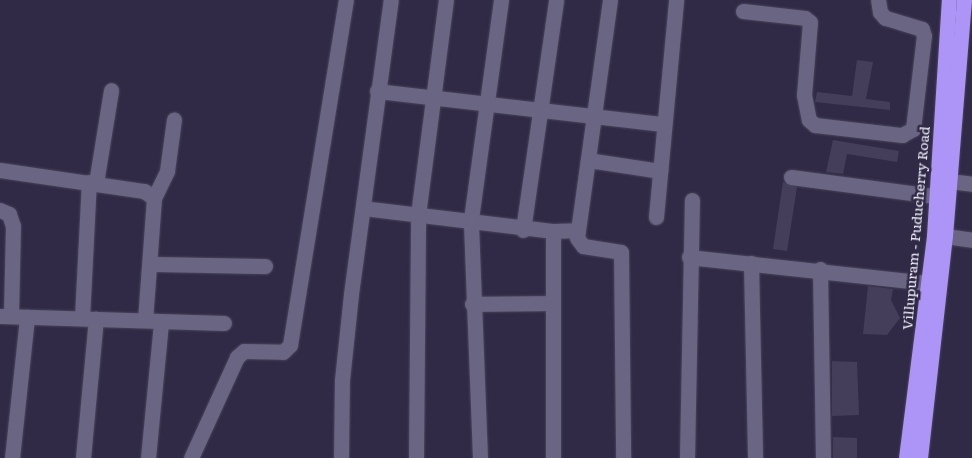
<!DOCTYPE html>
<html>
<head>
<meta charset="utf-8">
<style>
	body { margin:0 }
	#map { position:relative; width:972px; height:458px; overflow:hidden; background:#302a46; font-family:Literata,serif }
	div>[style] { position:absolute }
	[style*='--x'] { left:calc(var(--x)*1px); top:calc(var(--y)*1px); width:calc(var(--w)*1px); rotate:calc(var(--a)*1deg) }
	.building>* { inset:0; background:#443e5b }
	.roads { filter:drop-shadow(0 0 1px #494459) drop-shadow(0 0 1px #494459) }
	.minor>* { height:15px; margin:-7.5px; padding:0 7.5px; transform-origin:7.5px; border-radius:7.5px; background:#6b6584 }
	.highway>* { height:15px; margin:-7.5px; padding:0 7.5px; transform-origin:7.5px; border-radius:7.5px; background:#ac95f7 }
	span { translate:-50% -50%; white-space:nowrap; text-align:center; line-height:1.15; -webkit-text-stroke:5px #302a46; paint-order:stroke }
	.street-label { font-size:14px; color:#f5f3fe }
</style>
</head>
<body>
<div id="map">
	<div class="building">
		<div style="clip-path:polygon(857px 60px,873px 62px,866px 99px,890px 102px,890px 110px,815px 102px,817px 92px,852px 96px)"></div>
		<div style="clip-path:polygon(833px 140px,899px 151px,897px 162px,847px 154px,843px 174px,826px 172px)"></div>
		<div style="clip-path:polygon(783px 182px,797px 187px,787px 251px,773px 249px)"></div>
		<div style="clip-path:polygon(868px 286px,893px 289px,891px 300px,900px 318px,887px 335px,863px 334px)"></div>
		<div style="clip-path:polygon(832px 361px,857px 362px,859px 415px,832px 416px)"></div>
		<div style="clip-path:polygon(833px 437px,857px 438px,857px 458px,833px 458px)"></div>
	</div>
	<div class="roads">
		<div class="minor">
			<div style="--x:610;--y:0;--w:240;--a:97.9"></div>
			<div style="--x:577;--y:238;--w:10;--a:53"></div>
			<div style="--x:583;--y:246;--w:38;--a:9"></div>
			<div style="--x:621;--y:252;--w:206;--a:89.4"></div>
			<div style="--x:743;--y:11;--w:62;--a:6.4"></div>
			<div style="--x:805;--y:18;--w:6;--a:39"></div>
			<div style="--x:810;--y:22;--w:73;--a:94.7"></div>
			<div style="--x:804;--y:95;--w:25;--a:79"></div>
			<div style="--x:809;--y:120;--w:8;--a:40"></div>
			<div style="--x:815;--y:125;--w:88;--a:6.6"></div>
			<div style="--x:902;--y:135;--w:13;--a:-29"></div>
			<div style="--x:913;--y:129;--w:94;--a:-83.3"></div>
			<div style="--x:924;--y:36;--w:7;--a:-106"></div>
			<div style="--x:922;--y:29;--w:39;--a:-163"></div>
			<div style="--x:885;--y:18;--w:8;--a:-130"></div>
			<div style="--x:880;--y:12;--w:12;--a:-99"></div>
			<div style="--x:377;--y:91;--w:289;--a:6.6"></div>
			<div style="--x:588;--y:160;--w:73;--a:8.7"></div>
			<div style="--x:0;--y:170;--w:146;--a:8.3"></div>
			<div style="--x:144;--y:191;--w:12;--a:35"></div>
			<div style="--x:154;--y:198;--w:122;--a:94.2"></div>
			<div style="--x:791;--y:177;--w:158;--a:7.6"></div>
			<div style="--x:949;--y:181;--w:23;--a:7"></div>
			<div style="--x:96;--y:183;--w:94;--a:-80.8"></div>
			<div style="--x:154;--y:198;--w:30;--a:-64"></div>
			<div style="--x:167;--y:171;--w:52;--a:-82.3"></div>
			<div style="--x:363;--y:208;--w:191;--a:6.9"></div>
			<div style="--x:0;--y:210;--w:10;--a:24"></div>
			<div style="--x:9;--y:214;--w:13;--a:72"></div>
			<div style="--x:13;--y:226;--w:90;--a:91.3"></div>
			<div style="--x:656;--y:217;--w:218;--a:-84.7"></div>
			<div style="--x:523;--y:230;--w:232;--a:-81.8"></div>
			<div style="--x:945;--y:236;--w:27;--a:8"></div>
			<div style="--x:689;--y:257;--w:241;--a:6.2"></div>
			<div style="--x:751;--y:263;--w:195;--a:88.8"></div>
			<div style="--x:150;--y:264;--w:115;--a:1"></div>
			<div style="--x:820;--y:269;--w:189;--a:89.1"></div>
			<div style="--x:472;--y:304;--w:78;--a:-0.7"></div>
			<div style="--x:0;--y:316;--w:224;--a:1.8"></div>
			<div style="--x:82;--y:318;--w:136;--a:-87.1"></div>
			<div style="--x:12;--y:458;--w:142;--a:-83.9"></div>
			<div style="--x:83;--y:458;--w:140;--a:-84.7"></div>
			<div style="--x:148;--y:458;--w:137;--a:-84.5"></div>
			<div style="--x:191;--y:458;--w:111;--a:-65.5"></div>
			<div style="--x:237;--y:357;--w:9;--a:-41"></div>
			<div style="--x:244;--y:351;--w:39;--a:1"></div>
			<div style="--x:283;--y:352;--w:10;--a:-45"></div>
			<div style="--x:290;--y:345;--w:350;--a:-80.8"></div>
			<div style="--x:341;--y:458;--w:78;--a:-89.3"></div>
			<div style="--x:342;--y:380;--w:86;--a:-84"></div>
			<div style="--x:351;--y:294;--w:297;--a:-82.3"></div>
			<div style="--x:416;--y:458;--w:243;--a:-89.5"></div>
			<div style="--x:418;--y:215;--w:217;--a:-82.6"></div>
			<div style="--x:480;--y:458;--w:239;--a:-92.2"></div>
			<div style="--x:471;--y:219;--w:221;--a:-82.2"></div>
			<div style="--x:553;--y:458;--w:227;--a:-90"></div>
			<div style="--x:553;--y:231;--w:25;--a:-2"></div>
			<div style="--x:687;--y:458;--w:258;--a:-88.9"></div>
		</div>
		<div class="highway">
			<div style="--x:906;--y:458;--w:224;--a:-82.8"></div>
			<div style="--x:934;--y:236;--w:236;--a:-86.4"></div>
			<div style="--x:920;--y:458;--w:223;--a:-83.6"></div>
			<div style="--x:945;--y:236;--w:237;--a:-85.4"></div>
		</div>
	</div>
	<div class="street-label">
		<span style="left:915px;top:228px;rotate:-85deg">Villupuram - Puducherry Road</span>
	</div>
</div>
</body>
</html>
